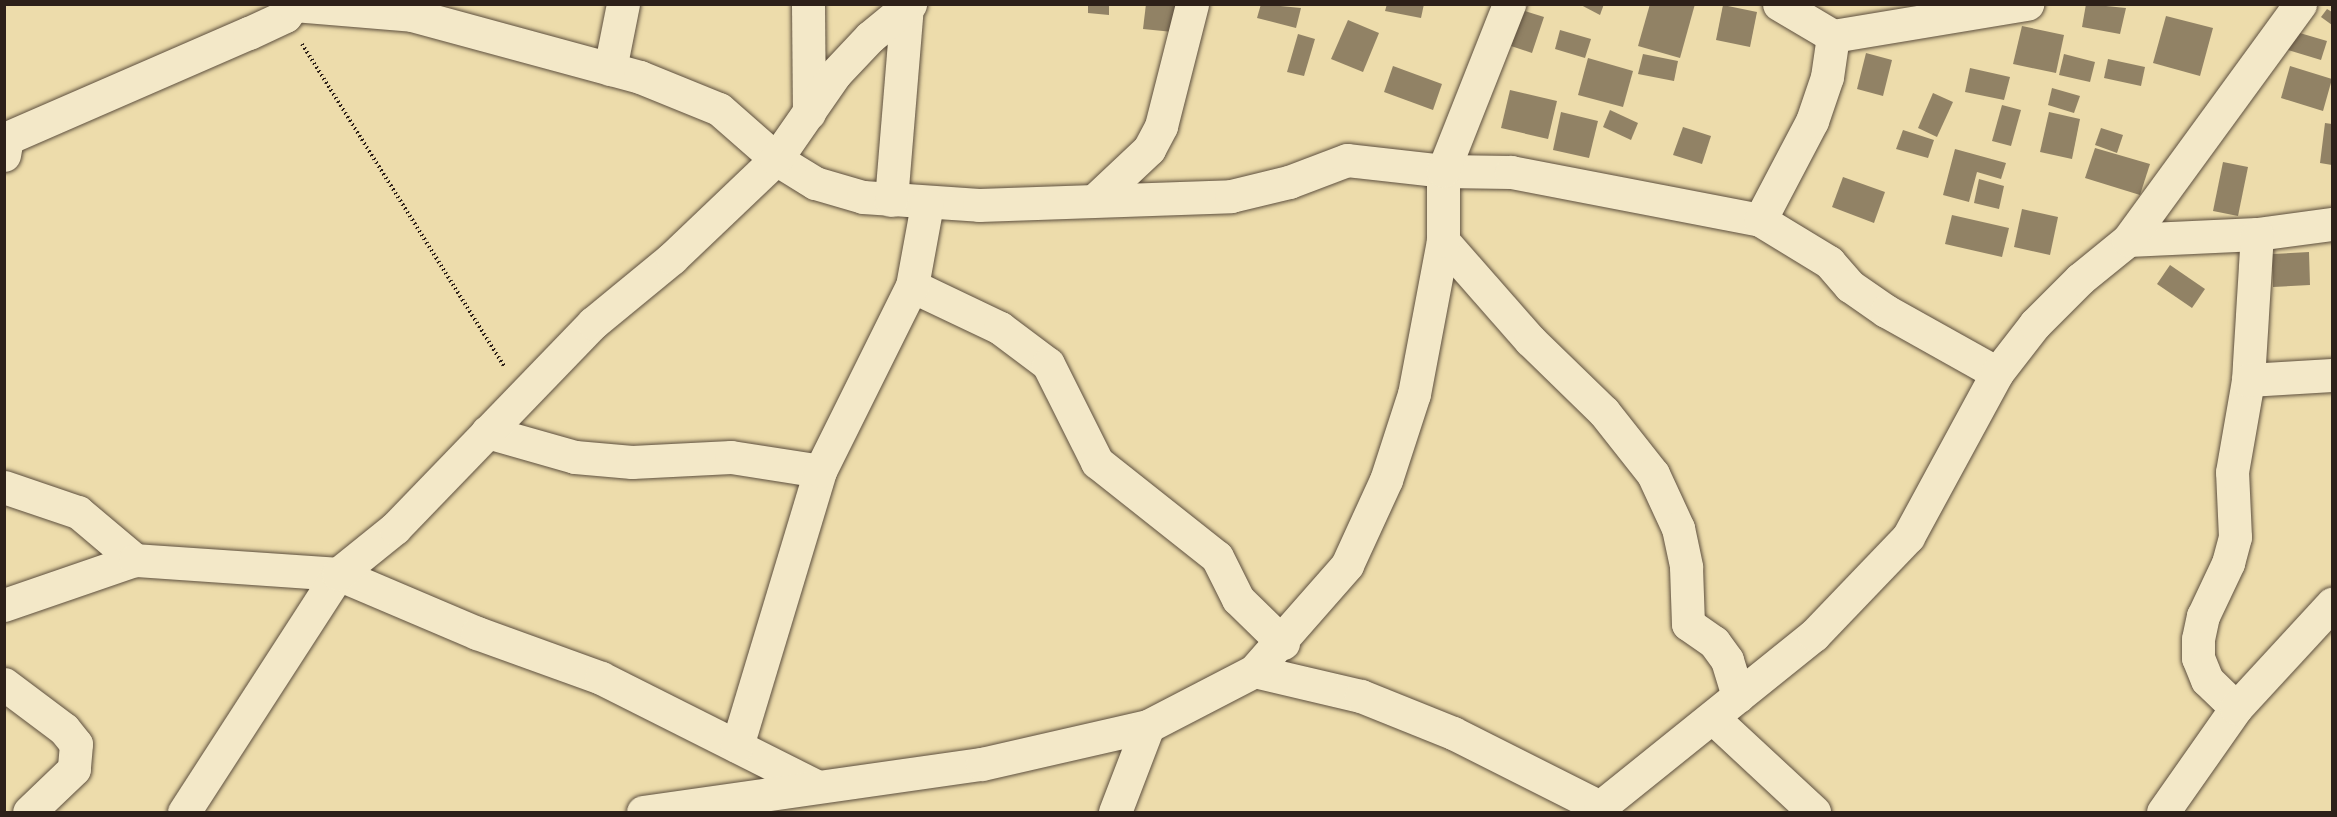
<!DOCTYPE html>
<html>
<head>
<meta charset="utf-8">
<style>
	body { margin:0 }
	#map { position:relative; width:2337px; height:817px; overflow:hidden; background:#eddcab; font-family:"IM FELL DW Pica",serif }
	div>[style] { position:absolute }
	[style*='--x'] { left:calc(var(--x)*1px); top:calc(var(--y)*1px); width:calc(var(--w)*1px); rotate:calc(var(--a)*1deg) }
	.building>* { inset:0; background:#918265 }
	.path>* { height:4px; margin-top:-2px; transform-origin:0; background:repeating-linear-gradient(90deg,#2d2019 0 1.5px,transparent 0 4.5px) }
	.roads { filter:drop-shadow(0 0 2px #5d4f3e) drop-shadow(0 0 2px #5d4f3e) }
	.minor>* { height:33px; margin:-16.5px; padding:0 16.5px; transform-origin:16.5px; border-radius:16.5px; background:#f3e8c8 }
	span { translate:-50% -50%; white-space:nowrap; text-align:center; line-height:1.15; -webkit-text-stroke:4.5px #f3e8c8; paint-order:stroke }
	.frame { position:absolute; inset:0; border:6px solid #2d2019; pointer-events:none }
</style>
</head>
<body>
<div id="map">
	<div class="building">
		<div style="clip-path:polygon(1146px 4px,1186px 4px,1183px 33px,1143px 29px)"></div>
		<div style="clip-path:polygon(1261px 4px,1301px 8px,1296px 28px,1257px 18px)"></div>
		<div style="clip-path:polygon(1387px 4px,1424px 4px,1421px 18px,1385px 11px)"></div>
		<div style="clip-path:polygon(1579px 4px,1604px 4px,1600px 15px)"></div>
		<div style="clip-path:polygon(1650px 4px,1695px 4px,1680px 58px,1638px 46px)"></div>
		<div style="clip-path:polygon(2086px 4px,2126px 8px,2120px 34px,2082px 27px)"></div>
		<div style="clip-path:polygon(1088px 5px,1109px 5px,1109px 15px,1088px 13px)"></div>
		<div style="clip-path:polygon(1723px 5px,1757px 12px,1750px 47px,1716px 40px)"></div>
		<div style="clip-path:polygon(2327px 9px,2332px 12px,2332px 25px,2321px 17px)"></div>
		<div style="clip-path:polygon(1522px 10px,1544px 17px,1532px 53px,1511px 46px)"></div>
		<div style="clip-path:polygon(2166px 16px,2213px 28px,2200px 76px,2153px 63px)"></div>
		<div style="clip-path:polygon(1348px 20px,1379px 33px,1363px 72px,1331px 59px)"></div>
		<div style="clip-path:polygon(2022px 26px,2064px 35px,2056px 73px,2013px 64px)"></div>
		<div style="clip-path:polygon(1560px 30px,1591px 39px,1585px 58px,1555px 49px)"></div>
		<div style="clip-path:polygon(2293px 31px,2327px 41px,2321px 60px,2288px 50px)"></div>
		<div style="clip-path:polygon(1298px 34px,1315px 39px,1304px 76px,1287px 72px)"></div>
		<div style="clip-path:polygon(1866px 53px,1892px 60px,1883px 96px,1857px 89px)"></div>
		<div style="clip-path:polygon(1643px 54px,1678px 61px,1674px 81px,1638px 74px)"></div>
		<div style="clip-path:polygon(2064px 54px,2095px 62px,2090px 82px,2059px 75px)"></div>
		<div style="clip-path:polygon(1588px 58px,1633px 71px,1623px 107px,1578px 95px)"></div>
		<div style="clip-path:polygon(2108px 59px,2145px 67px,2141px 86px,2104px 78px)"></div>
		<div style="clip-path:polygon(1393px 66px,1442px 84px,1433px 110px,1384px 92px)"></div>
		<div style="clip-path:polygon(2290px 66px,2332px 79px,2323px 111px,2281px 98px)"></div>
		<div style="clip-path:polygon(1970px 68px,2010px 77px,2004px 100px,1965px 92px)"></div>
		<div style="clip-path:polygon(2052px 88px,2080px 96px,2074px 113px,2048px 105px)"></div>
		<div style="clip-path:polygon(1510px 90px,1557px 101px,1548px 139px,1501px 128px)"></div>
		<div style="clip-path:polygon(1933px 93px,1953px 102px,1937px 137px,1918px 128px)"></div>
		<div style="clip-path:polygon(2002px 105px,2021px 110px,2011px 146px,1992px 141px)"></div>
		<div style="clip-path:polygon(1610px 110px,1638px 123px,1631px 140px,1603px 127px)"></div>
		<div style="clip-path:polygon(1561px 112px,1598px 121px,1589px 158px,1553px 150px)"></div>
		<div style="clip-path:polygon(2049px 112px,2080px 119px,2072px 159px,2040px 152px)"></div>
		<div style="clip-path:polygon(2325px 123px,2332px 124px,2332px 165px,2320px 163px)"></div>
		<div style="clip-path:polygon(1683px 127px,1711px 136px,1702px 164px,1673px 155px)"></div>
		<div style="clip-path:polygon(2101px 128px,2123px 135px,2117px 153px,2095px 145px)"></div>
		<div style="clip-path:polygon(1903px 130px,1934px 140px,1928px 158px,1896px 149px)"></div>
		<div style="clip-path:polygon(2095px 148px,2150px 164px,2140px 195px,2085px 178px)"></div>
		<div style="clip-path:polygon(1955px 149px,2006px 163px,2001px 179px,1977px 172px,1969px 202px,1943px 195px)"></div>
		<div style="clip-path:polygon(2223px 162px,2248px 167px,2238px 216px,2213px 211px)"></div>
		<div style="clip-path:polygon(1843px 177px,1885px 192px,1874px 223px,1832px 207px)"></div>
		<div style="clip-path:polygon(1979px 179px,2004px 186px,1999px 209px,1974px 203px)"></div>
		<div style="clip-path:polygon(2022px 209px,2058px 217px,2050px 255px,2014px 247px)"></div>
		<div style="clip-path:polygon(1952px 215px,2009px 228px,2002px 257px,1945px 244px)"></div>
		<div style="clip-path:polygon(2309px 252px,2310px 285px,2273px 287px,2272px 254px)"></div>
		<div style="clip-path:polygon(2170px 265px,2205px 289px,2192px 308px,2157px 284px)"></div>
	</div>
	<div class="path">
		<div style="--x:302;--y:44;--w:380;--a:57.9"></div>
	</div>
	<div class="roads">
		<div class="minor">
			<div style="--x:808;--y:4;--w:109;--a:89.5"></div>
			<div style="--x:1779;--y:4;--w:63;--a:30.7"></div>
			<div style="--x:1833;--y:36;--w:197;--a:-9.4"></div>
			<div style="--x:610;--y:69;--w:66;--a:-78.7"></div>
			<div style="--x:4;--y:155;--w:17;--a:-80"></div>
			<div style="--x:7;--y:138;--w:264;--a:-23.5"></div>
			<div style="--x:249;--y:33;--w:40;--a:-25"></div>
			<div style="--x:285;--y:16;--w:14;--a:-51"></div>
			<div style="--x:294;--y:5;--w:118;--a:4.8"></div>
			<div style="--x:412;--y:15;--w:236;--a:15.2"></div>
			<div style="--x:640;--y:77;--w:85;--a:22.1"></div>
			<div style="--x:719;--y:109;--w:76;--a:41.3"></div>
			<div style="--x:776;--y:159;--w:46;--a:31.6"></div>
			<div style="--x:815;--y:183;--w:50;--a:16.3"></div>
			<div style="--x:863;--y:197;--w:116;--a:3.9"></div>
			<div style="--x:979;--y:205;--w:252;--a:-2"></div>
			<div style="--x:1231;--y:196;--w:60;--a:-13.6"></div>
			<div style="--x:1289;--y:182;--w:62;--a:-20.8"></div>
			<div style="--x:1347;--y:160;--w:97;--a:6.5"></div>
			<div style="--x:1443;--y:171;--w:68;--a:0.8"></div>
			<div style="--x:1511;--y:172;--w:254;--a:10.9"></div>
			<div style="--x:1760;--y:220;--w:81;--a:31.3"></div>
			<div style="--x:1829;--y:262;--w:32;--a:49"></div>
			<div style="--x:1850;--y:286;--w:44;--a:34.8"></div>
			<div style="--x:1886;--y:311;--w:127;--a:29.2"></div>
			<div style="--x:1096;--y:199;--w:73;--a:-43.3"></div>
			<div style="--x:1149;--y:149;--w:26;--a:-62"></div>
			<div style="--x:1161;--y:126;--w:126;--a:-75.7"></div>
			<div style="--x:891;--y:200;--w:197;--a:-85.3"></div>
			<div style="--x:1760;--y:220;--w:112;--a:-62.3"></div>
			<div style="--x:1812;--y:121;--w:46;--a:-71.2"></div>
			<div style="--x:1827;--y:77;--w:41;--a:-81.7"></div>
			<div style="--x:2128;--y:240;--w:129;--a:-2.7"></div>
			<div style="--x:2257;--y:234;--w:76;--a:-7.6"></div>
			<div style="--x:1443;--y:241;--w:132;--a:48.7"></div>
			<div style="--x:1530;--y:340;--w:103;--a:44.2"></div>
			<div style="--x:1604;--y:412;--w:79;--a:51.7"></div>
			<div style="--x:1653;--y:474;--w:60;--a:65.2"></div>
			<div style="--x:1678;--y:528;--w:40;--a:78"></div>
			<div style="--x:1686;--y:567;--w:57;--a:88"></div>
			<div style="--x:1688;--y:624;--w:32;--a:35"></div>
			<div style="--x:1714;--y:642;--w:22;--a:54"></div>
			<div style="--x:1727;--y:660;--w:38;--a:73"></div>
			<div style="--x:912;--y:286;--w:98;--a:25.5"></div>
			<div style="--x:1000;--y:328;--w:60;--a:36.9"></div>
			<div style="--x:1048;--y:364;--w:110;--a:63.4"></div>
			<div style="--x:1097;--y:462;--w:153;--a:38.4"></div>
			<div style="--x:1217;--y:557;--w:47;--a:63.4"></div>
			<div style="--x:1238;--y:599;--w:63;--a:44.4"></div>
			<div style="--x:2248;--y:380;--w:146;--a:-86.5"></div>
			<div style="--x:487;--y:432;--w:91;--a:15.9"></div>
			<div style="--x:575;--y:457;--w:57;--a:5"></div>
			<div style="--x:632;--y:462;--w:99;--a:-2.9"></div>
			<div style="--x:731;--y:457;--w:90;--a:8.9"></div>
			<div style="--x:4;--y:487;--w:78;--a:18.7"></div>
			<div style="--x:78;--y:512;--w:75;--a:40.1"></div>
			<div style="--x:4;--y:605;--w:139;--a:-19"></div>
			<div style="--x:135;--y:560;--w:203;--a:3.9"></div>
			<div style="--x:338;--y:574;--w:151;--a:23"></div>
			<div style="--x:477;--y:633;--w:132;--a:19.9"></div>
			<div style="--x:601;--y:678;--w:238;--a:26.7"></div>
			<div style="--x:1254;--y:671;--w:110;--a:13.2"></div>
			<div style="--x:1361;--y:696;--w:99;--a:21.9"></div>
			<div style="--x:1453;--y:733;--w:165;--a:26.7"></div>
			<div style="--x:4;--y:684;--w:75;--a:36.9"></div>
			<div style="--x:64;--y:729;--w:19;--a:51"></div>
			<div style="--x:76;--y:744;--w:25;--a:95"></div>
			<div style="--x:74;--y:769;--w:62;--a:136.3"></div>
			<div style="--x:2236;--y:708;--w:40;--a:-136"></div>
			<div style="--x:2207;--y:680;--w:24;--a:-112"></div>
			<div style="--x:2198;--y:658;--w:19;--a:-90"></div>
			<div style="--x:2198;--y:639;--w:24;--a:-78"></div>
			<div style="--x:2203;--y:616;--w:59;--a:-64.7"></div>
			<div style="--x:2228;--y:563;--w:27;--a:-75"></div>
			<div style="--x:2235;--y:537;--w:65;--a:-92.6"></div>
			<div style="--x:2232;--y:472;--w:93;--a:-80.1"></div>
			<div style="--x:2248;--y:380;--w:84;--a:-3.4"></div>
			<div style="--x:1713;--y:718;--w:138;--a:42.9"></div>
			<div style="--x:737;--y:746;--w:287;--a:-73.2"></div>
			<div style="--x:820;--y:471;--w:207;--a:-63.6"></div>
			<div style="--x:912;--y:286;--w:83;--a:-79.6"></div>
			<div style="--x:184;--y:812;--w:283;--a:-57.1"></div>
			<div style="--x:338;--y:574;--w:73;--a:-38.9"></div>
			<div style="--x:395;--y:528;--w:285;--a:-46"></div>
			<div style="--x:593;--y:323;--w:102;--a:-39.4"></div>
			<div style="--x:672;--y:258;--w:144;--a:-43.6"></div>
			<div style="--x:776;--y:159;--w:103;--a:-55.2"></div>
			<div style="--x:835;--y:74;--w:51;--a:-46.6"></div>
			<div style="--x:870;--y:37;--w:52;--a:-39.5"></div>
			<div style="--x:643;--y:812;--w:342;--a:-8.1"></div>
			<div style="--x:982;--y:764;--w:170;--a:-12.9"></div>
			<div style="--x:1148;--y:726;--w:119;--a:-27.4"></div>
			<div style="--x:1254;--y:671;--w:141;--a:-48.7"></div>
			<div style="--x:1347;--y:565;--w:94;--a:-65.4"></div>
			<div style="--x:1386;--y:480;--w:90;--a:-72"></div>
			<div style="--x:1414;--y:394;--w:156;--a:-79.3"></div>
			<div style="--x:1443;--y:241;--w:70;--a:-90"></div>
			<div style="--x:1443;--y:171;--w:180;--a:-68.4"></div>
			<div style="--x:1115;--y:812;--w:92;--a:-69"></div>
			<div style="--x:1598;--y:812;--w:5;--a:-68"></div>
			<div style="--x:1600;--y:807;--w:275;--a:-38.8"></div>
			<div style="--x:1814;--y:635;--w:136;--a:-46.2"></div>
			<div style="--x:1908;--y:537;--w:187;--a:-61.5"></div>
			<div style="--x:1997;--y:373;--w:62;--a:-52.2"></div>
			<div style="--x:2035;--y:324;--w:64;--a:-45"></div>
			<div style="--x:2080;--y:279;--w:62;--a:-39.1"></div>
			<div style="--x:2128;--y:240;--w:292;--a:-53.9"></div>
			<div style="--x:2163;--y:812;--w:127;--a:-54.9"></div>
			<div style="--x:2236;--y:708;--w:142;--a:-47.3"></div>
		</div>
	</div>
	<div class="frame"></div>
</div>
</body>
</html>
